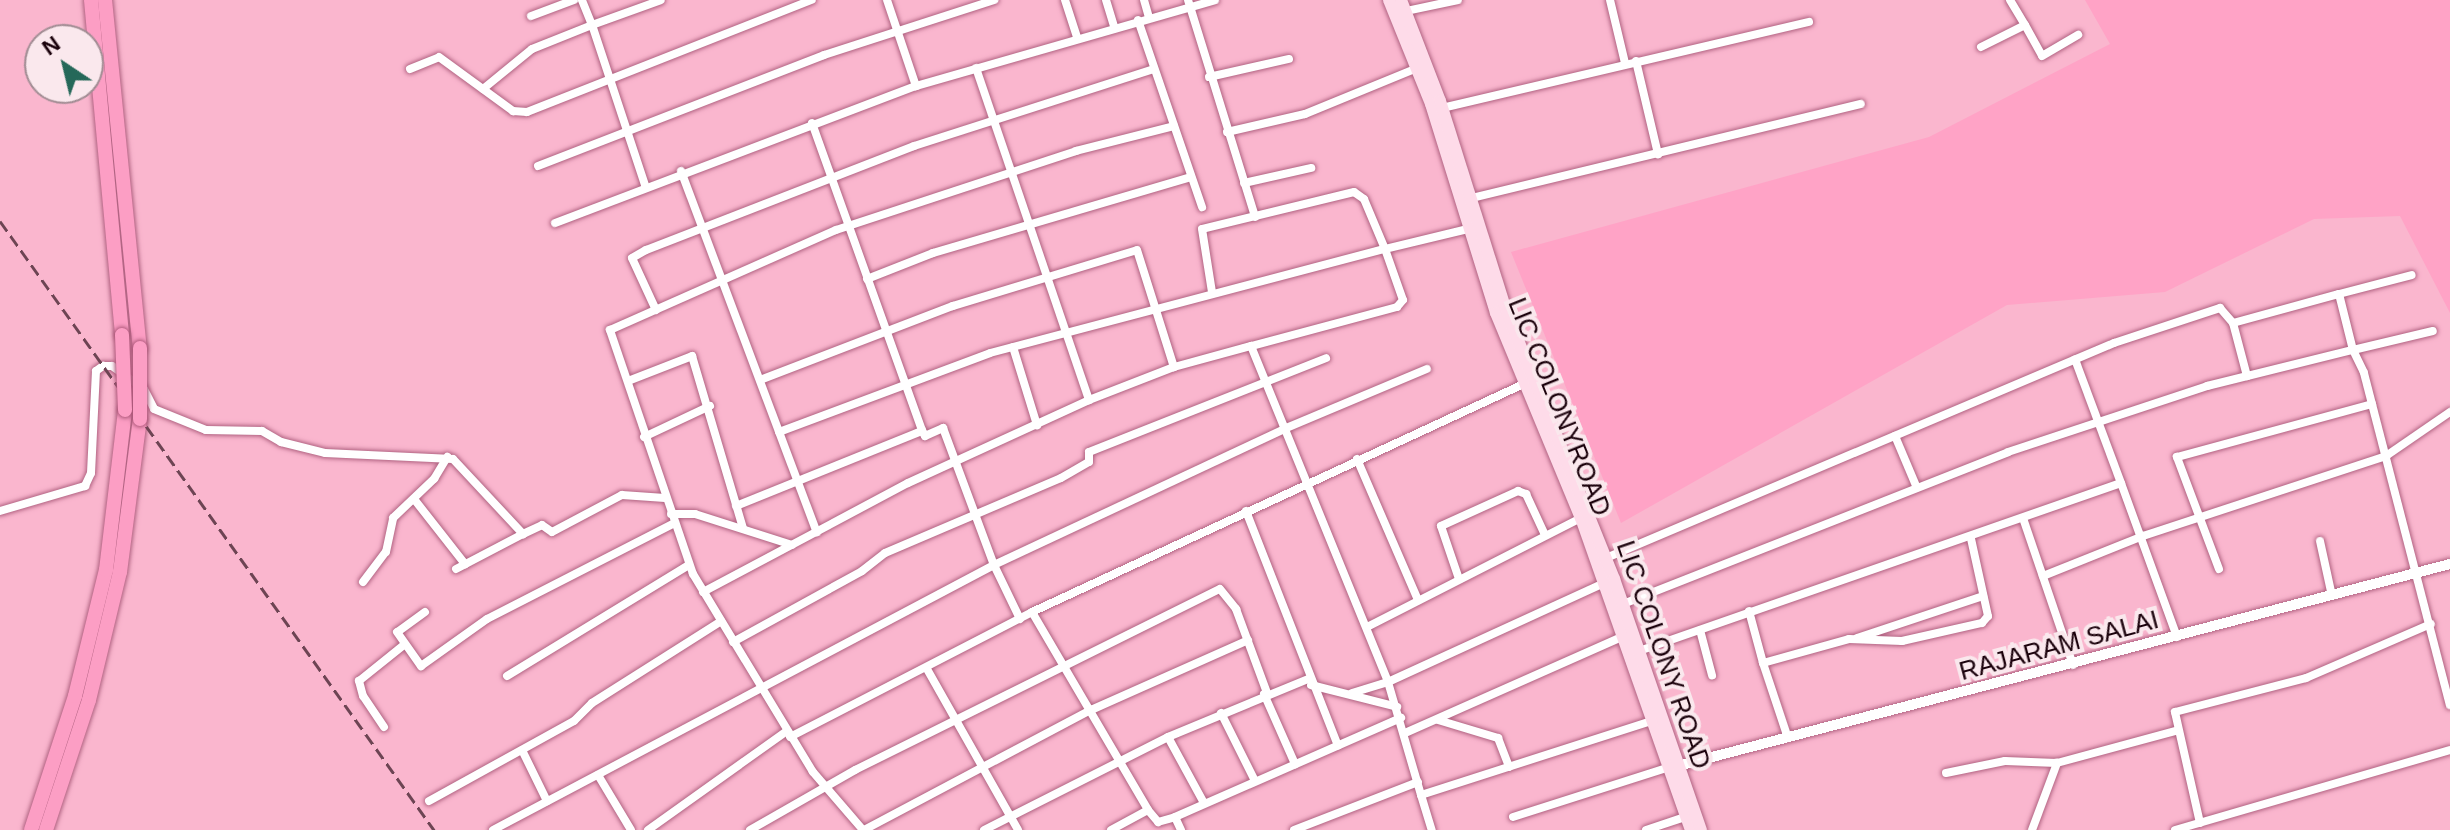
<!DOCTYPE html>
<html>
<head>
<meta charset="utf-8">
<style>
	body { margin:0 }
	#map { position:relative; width:2450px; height:830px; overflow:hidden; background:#fab6ce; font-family:Helvetica,sans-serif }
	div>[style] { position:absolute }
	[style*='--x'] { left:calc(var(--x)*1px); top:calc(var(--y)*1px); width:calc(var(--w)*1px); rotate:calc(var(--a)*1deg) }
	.built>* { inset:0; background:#ffa3c6 }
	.roads { filter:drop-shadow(0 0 2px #b16382) drop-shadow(0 0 2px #b16382) }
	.minor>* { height:8px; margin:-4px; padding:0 4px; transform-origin:4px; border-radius:4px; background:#fff }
	.tertiary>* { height:10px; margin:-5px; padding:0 5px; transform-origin:5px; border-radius:5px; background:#fff }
	.secondary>* { height:12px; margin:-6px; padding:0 6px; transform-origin:6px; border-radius:6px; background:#fedbe9 }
	.trunk>* { height:14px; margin:-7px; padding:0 7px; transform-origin:7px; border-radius:7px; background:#fc9ec4 }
	.rail>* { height:3px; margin-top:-1.5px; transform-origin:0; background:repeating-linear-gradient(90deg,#6d4453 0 12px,transparent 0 18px) }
	.bridges { filter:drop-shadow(0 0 2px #ad587a) drop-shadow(0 0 2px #ad587a) }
	.trunk-bridge>* { height:14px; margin:-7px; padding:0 7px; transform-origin:7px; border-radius:7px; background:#fc9ec4 }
	span { translate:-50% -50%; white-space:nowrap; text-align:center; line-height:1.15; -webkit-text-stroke:8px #fae8ed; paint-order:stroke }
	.street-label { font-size:26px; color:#1b020c }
	.north { position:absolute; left:24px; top:24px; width:80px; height:80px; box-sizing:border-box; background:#fae8ed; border:2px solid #a18c93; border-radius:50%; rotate:325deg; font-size:22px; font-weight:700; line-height:32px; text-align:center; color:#1b020c }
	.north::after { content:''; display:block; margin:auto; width:28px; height:36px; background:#256859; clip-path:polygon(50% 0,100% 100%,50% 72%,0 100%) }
</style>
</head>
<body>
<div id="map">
	<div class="built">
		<div style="clip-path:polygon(2085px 0,2450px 0,2450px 313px,2400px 216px,2314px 219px,2165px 292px,2007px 305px,1621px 523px,1511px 252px,1929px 137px,2110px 44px)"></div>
	</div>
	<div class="roads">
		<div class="minor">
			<div style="--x:887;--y:0;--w:91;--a:71.4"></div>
			<div style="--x:1065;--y:0;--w:38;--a:72"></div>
			<div style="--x:1106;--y:0;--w:27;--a:73"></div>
			<div style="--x:1144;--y:0;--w:18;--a:74"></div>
			<div style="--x:1188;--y:0;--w:227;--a:72.8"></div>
			<div style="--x:1610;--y:0;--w:65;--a:76.6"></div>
			<div style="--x:1406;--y:11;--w:53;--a:-11.9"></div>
			<div style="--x:531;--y:16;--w:46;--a:-20.4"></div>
			<div style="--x:1138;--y:20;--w:198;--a:71.1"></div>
			<div style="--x:2025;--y:25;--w:35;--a:61"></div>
			<div style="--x:2042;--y:56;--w:42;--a:-30.3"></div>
			<div style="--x:1981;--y:47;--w:49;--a:-26.6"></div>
			<div style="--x:2025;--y:25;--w:29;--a:-121"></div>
			<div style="--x:1636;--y:61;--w:96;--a:76.7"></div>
			<div style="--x:976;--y:68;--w:351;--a:71.2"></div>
			<div style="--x:410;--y:69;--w:31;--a:-22"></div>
			<div style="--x:439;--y:57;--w:92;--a:36.1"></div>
			<div style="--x:513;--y:111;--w:14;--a:4"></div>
			<div style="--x:527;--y:112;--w:306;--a:-21.5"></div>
			<div style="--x:1209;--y:77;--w:82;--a:-12.7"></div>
			<div style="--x:483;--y:89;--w:63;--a:-39.2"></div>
			<div style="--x:532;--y:49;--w:65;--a:-21.8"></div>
			<div style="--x:592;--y:25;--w:27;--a:-112"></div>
			<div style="--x:1442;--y:108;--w:377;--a:-13.2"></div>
			<div style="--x:812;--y:123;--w:327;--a:70.3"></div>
			<div style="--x:922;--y:431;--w:6;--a:59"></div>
			<div style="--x:925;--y:436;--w:20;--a:-24"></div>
			<div style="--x:943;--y:428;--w:146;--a:69.6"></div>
			<div style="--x:994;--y:565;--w:60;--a:64.3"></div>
			<div style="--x:1227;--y:132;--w:80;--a:-13"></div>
			<div style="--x:1305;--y:114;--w:121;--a:-22.3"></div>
			<div style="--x:538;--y:166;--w:307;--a:-21.2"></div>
			<div style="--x:824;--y:55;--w:179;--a:-17.9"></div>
			<div style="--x:681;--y:171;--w:386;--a:69.4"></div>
			<div style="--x:1244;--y:183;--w:69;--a:-12.6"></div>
			<div style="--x:645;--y:185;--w:169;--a:-108.3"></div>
			<div style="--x:592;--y:25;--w:73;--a:-19.9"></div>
			<div style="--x:1472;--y:198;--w:400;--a:-13.6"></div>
			<div style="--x:555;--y:223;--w:386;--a:-20.8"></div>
			<div style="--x:916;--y:86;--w:311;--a:-16"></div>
			<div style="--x:1472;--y:228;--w:89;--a:166.4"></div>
			<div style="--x:1385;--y:249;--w:54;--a:70.6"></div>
			<div style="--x:1403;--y:300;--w:9;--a:131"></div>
			<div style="--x:1397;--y:307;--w:151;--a:165"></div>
			<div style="--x:1251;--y:346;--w:363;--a:67.8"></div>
			<div style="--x:1388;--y:682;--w:118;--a:73.7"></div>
			<div style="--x:1421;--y:795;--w:242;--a:-17.8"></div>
			<div style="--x:867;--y:279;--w:71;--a:-21.5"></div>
			<div style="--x:933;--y:253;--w:269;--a:-16.4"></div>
			<div style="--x:2339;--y:294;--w:75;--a:-14.6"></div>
			<div style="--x:656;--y:310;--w:57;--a:-114.8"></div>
			<div style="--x:632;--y:258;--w:16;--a:-30"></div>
			<div style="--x:646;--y:250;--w:287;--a:-21.2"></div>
			<div style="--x:914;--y:146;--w:252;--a:-17.8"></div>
			<div style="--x:2233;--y:323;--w:110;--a:-15.3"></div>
			<div style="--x:2339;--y:294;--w:58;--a:76"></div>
			<div style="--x:2353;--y:350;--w:82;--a:-13.4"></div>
			<div style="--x:1013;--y:347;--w:82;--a:72.9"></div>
			<div style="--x:760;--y:380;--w:207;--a:-21"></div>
			<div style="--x:953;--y:306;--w:192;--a:-16.9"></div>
			<div style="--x:1137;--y:250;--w:123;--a:72.5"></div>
			<div style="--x:628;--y:381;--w:69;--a:-21.3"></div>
			<div style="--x:692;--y:356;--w:179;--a:73.5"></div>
			<div style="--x:779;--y:432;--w:225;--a:-20.5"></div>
			<div style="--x:990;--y:353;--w:408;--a:-14.8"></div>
			<div style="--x:1385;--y:249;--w:54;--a:-112.8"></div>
			<div style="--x:1364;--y:199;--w:12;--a:-145"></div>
			<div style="--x:1354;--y:192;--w:156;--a:166.3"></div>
			<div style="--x:1202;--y:229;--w:64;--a:81"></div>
			<div style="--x:1895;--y:436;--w:56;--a:67.1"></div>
			<div style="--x:644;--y:437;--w:73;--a:-25.2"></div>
			<div style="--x:1357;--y:459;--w:154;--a:66.6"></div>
			<div style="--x:2121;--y:483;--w:164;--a:70"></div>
			<div style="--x:414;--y:499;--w:83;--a:51.9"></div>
			<div style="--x:736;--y:506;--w:201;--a:-22"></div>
			<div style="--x:0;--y:511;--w:89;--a:-16.4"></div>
			<div style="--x:85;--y:486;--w:14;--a:-65"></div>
			<div style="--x:91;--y:473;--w:102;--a:-87.2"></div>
			<div style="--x:96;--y:371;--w:9;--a:-36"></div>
			<div style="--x:103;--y:366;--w:9;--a:0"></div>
			<div style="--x:112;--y:366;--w:39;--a:36"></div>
			<div style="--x:144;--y:389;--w:22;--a:63"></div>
			<div style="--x:154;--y:409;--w:56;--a:22"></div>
			<div style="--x:206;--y:430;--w:56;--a:1"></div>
			<div style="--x:262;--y:431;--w:22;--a:30"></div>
			<div style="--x:281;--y:442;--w:45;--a:14"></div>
			<div style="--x:325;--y:453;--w:128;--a:2.7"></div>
			<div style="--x:453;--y:459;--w:103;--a:47"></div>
			<div style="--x:523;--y:534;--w:21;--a:-25"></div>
			<div style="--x:542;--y:525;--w:12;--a:35"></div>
			<div style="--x:552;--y:532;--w:79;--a:-27.9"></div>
			<div style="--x:622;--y:495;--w:43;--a:4"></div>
			<div style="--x:1246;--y:511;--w:252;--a:68.6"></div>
			<div style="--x:671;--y:514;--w:24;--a:0"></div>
			<div style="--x:695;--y:514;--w:102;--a:17.7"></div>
			<div style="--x:2024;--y:521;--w:152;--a:71.2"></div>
			<div style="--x:2320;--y:541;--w:56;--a:77.7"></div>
			<div style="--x:1606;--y:558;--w:552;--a:-22.94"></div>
			<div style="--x:2114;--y:343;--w:112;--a:-18.3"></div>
			<div style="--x:2220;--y:308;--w:20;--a:49"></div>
			<div style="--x:2233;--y:323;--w:55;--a:75.2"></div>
			<div style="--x:456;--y:569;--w:76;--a:-27.6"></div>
			<div style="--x:2219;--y:569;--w:120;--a:-110.6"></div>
			<div style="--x:2177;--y:457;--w:202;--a:-15.2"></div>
			<div style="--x:2043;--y:576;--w:108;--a:-21.8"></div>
			<div style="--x:2143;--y:536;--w:256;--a:-18.2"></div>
			<div style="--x:2386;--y:456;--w:78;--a:-34.5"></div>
			<div style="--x:1459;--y:579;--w:56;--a:-108.8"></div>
			<div style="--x:1441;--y:526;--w:85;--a:-24.4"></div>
			<div style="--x:1518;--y:491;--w:9;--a:21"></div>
			<div style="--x:1526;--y:494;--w:45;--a:65.1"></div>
			<div style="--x:363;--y:582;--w:38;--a:-53"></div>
			<div style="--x:386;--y:552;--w:35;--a:-78"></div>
			<div style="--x:393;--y:518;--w:57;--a:-43.6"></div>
			<div style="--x:434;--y:479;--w:26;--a:-59"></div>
			<div style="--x:703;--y:592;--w:232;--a:-28"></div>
			<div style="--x:908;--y:483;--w:199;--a:-24.6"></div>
			<div style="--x:1089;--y:400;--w:91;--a:-21.2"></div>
			<div style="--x:1174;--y:367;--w:80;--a:-15.3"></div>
			<div style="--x:1623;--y:604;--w:414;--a:-21.5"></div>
			<div style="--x:2008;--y:452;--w:210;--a:-18.3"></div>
			<div style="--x:2207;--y:386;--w:150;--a:-13.9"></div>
			<div style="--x:2353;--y:350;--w:25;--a:64"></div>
			<div style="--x:2364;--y:373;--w:343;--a:75.5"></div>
			<div style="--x:1749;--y:611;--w:54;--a:74.9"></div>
			<div style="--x:1763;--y:663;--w:89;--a:-15.6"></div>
			<div style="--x:1849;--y:639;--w:53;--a:2.2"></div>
			<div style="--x:1902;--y:641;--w:82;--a:-12.7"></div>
			<div style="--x:1982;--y:623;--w:9;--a:-49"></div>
			<div style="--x:1988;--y:616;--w:79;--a:-102.4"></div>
			<div style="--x:425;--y:612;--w:34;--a:144"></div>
			<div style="--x:397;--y:632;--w:42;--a:54.8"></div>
			<div style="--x:421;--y:666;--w:81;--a:-35.5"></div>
			<div style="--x:487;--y:619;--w:211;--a:-27.1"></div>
			<div style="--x:1032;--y:612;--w:229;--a:59.6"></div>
			<div style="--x:1367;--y:627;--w:240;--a:-27"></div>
			<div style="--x:1700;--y:630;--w:47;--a:75.1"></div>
			<div style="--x:1857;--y:638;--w:133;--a:-18.4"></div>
			<div style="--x:733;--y:642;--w:147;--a:-28.8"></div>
			<div style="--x:862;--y:571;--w:29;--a:-38"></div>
			<div style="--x:885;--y:553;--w:191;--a:-23.1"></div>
			<div style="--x:1061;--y:478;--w:32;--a:-30"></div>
			<div style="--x:1089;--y:462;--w:10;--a:-90"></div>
			<div style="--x:1089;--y:452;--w:255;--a:-21.6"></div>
			<div style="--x:1639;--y:651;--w:510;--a:-19.22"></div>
			<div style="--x:2121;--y:483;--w:132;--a:-110.4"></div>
			<div style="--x:1763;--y:663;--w:79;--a:71.6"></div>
			<div style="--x:927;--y:669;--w:185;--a:60.5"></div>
			<div style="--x:507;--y:676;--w:213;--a:-31.4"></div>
			<div style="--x:1311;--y:685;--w:89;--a:14.3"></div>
			<div style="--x:1352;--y:693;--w:38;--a:-17"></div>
			<div style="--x:1388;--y:682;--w:238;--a:-24.6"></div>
			<div style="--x:1264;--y:694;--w:77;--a:66.1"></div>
			<div style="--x:1221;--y:713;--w:76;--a:63.4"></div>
			<div style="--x:1438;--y:720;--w:63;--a:16.7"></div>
			<div style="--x:1498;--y:738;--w:31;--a:69"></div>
			<div style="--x:384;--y:727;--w:37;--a:-124"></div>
			<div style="--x:363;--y:696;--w:16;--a:-105"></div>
			<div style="--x:359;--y:681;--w:58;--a:-38.7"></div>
			<div style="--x:1405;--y:733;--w:237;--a:-23.9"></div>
			<div style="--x:790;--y:737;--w:272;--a:-27.3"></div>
			<div style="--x:1032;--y:612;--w:547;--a:-24.88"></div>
			<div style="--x:1168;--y:737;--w:75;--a:61.4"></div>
			<div style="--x:522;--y:750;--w:57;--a:63.9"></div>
			<div style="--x:1946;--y:773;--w:60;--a:-11.5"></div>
			<div style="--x:2005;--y:761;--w:52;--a:2.2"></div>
			<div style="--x:2057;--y:763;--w:123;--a:-15.1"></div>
			<div style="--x:598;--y:775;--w:64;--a:59"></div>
			<div style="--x:1421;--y:795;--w:37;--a:73"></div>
			<div style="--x:429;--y:801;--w:166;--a:-28.9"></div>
			<div style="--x:574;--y:721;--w:25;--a:-45"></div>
			<div style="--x:592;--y:703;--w:153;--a:-32.4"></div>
			<div style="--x:1513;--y:817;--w:162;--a:-17.7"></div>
			<div style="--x:2200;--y:823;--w:114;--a:-102.7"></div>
			<div style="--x:2175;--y:712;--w:135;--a:-14.5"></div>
			<div style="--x:2306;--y:678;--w:136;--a:-23.4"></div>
			<div style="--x:493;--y:830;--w:567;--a:-27.88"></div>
			<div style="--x:994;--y:565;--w:320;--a:-25.1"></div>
			<div style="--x:1284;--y:429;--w:155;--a:-22.8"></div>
			<div style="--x:648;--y:830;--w:171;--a:-35.5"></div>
			<div style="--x:750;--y:830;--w:121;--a:-29.7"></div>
			<div style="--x:855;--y:770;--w:407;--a:-26.4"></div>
			<div style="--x:1220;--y:589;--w:26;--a:51"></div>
			<div style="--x:1236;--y:609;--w:90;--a:69.7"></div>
			<div style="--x:863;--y:830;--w:77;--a:-130.8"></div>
			<div style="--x:813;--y:772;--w:232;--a:-121.2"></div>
			<div style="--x:693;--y:574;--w:258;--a:-108.8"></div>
			<div style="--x:610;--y:330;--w:247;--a:-23.9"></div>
			<div style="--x:836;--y:230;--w:253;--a:-18.2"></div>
			<div style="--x:1076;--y:151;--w:101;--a:-14.3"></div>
			<div style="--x:864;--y:830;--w:257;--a:-27.9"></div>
			<div style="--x:1091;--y:710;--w:172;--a:-24"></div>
			<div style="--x:984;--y:830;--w:206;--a:-26.8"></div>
			<div style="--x:1168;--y:737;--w:152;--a:-22.5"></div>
			<div style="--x:1111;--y:830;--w:42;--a:-28.4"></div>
			<div style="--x:1148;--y:810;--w:16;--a:50"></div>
			<div style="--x:1158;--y:822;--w:18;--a:-16"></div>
			<div style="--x:1181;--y:830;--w:14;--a:-115"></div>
			<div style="--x:1175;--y:817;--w:247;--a:-23.7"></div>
			<div style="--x:1294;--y:830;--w:133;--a:-21.2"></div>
			<div style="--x:1646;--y:830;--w:47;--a:-18.4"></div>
			<div style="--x:2032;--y:830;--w:72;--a:-69.5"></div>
			<div style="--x:2175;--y:830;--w:286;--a:-16.2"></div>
		</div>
		<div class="tertiary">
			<div style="--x:1674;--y:767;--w:802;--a:-14.66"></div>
		</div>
		<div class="secondary">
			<div style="--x:1389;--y:0;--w:112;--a:68"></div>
			<div style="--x:1431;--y:104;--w:219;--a:72.7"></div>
			<div style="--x:1496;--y:313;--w:222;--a:67.5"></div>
			<div style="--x:1581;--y:518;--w:331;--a:70.6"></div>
			<div style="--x:1401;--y:0;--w:108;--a:68.9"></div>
			<div style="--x:1440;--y:101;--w:219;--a:72.5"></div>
			<div style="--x:1506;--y:310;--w:290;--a:68.1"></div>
			<div style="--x:1614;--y:579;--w:266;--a:70.9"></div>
		</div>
		<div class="trunk">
			<div style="--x:91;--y:0;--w:336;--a:84.7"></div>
			<div style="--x:105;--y:0;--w:350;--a:84.3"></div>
			<div style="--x:31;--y:830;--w:141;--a:-71.8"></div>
			<div style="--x:75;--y:696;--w:130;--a:-76.2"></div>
			<div style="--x:106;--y:570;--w:161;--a:-83.2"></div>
			<div style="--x:46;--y:830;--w:137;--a:-71.7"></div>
			<div style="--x:89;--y:700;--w:132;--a:-76.4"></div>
			<div style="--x:120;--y:572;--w:154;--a:-82.6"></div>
		</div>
	</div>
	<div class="rail">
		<div style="--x:0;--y:221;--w:748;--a:54.52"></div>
	</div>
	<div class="bridges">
		<div class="trunk-bridge">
			<div style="--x:122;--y:335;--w:75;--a:87.7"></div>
			<div style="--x:140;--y:419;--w:71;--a:-90"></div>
		</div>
	</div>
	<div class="street-label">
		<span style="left:1559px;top:407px;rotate:68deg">LIC COLONYROAD</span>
		<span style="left:2059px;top:646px;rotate:-15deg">RAJARAM SALAI</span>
		<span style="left:1663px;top:655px;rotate:71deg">LIC COLONY ROAD</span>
	</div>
	<div class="north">N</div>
</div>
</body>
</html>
